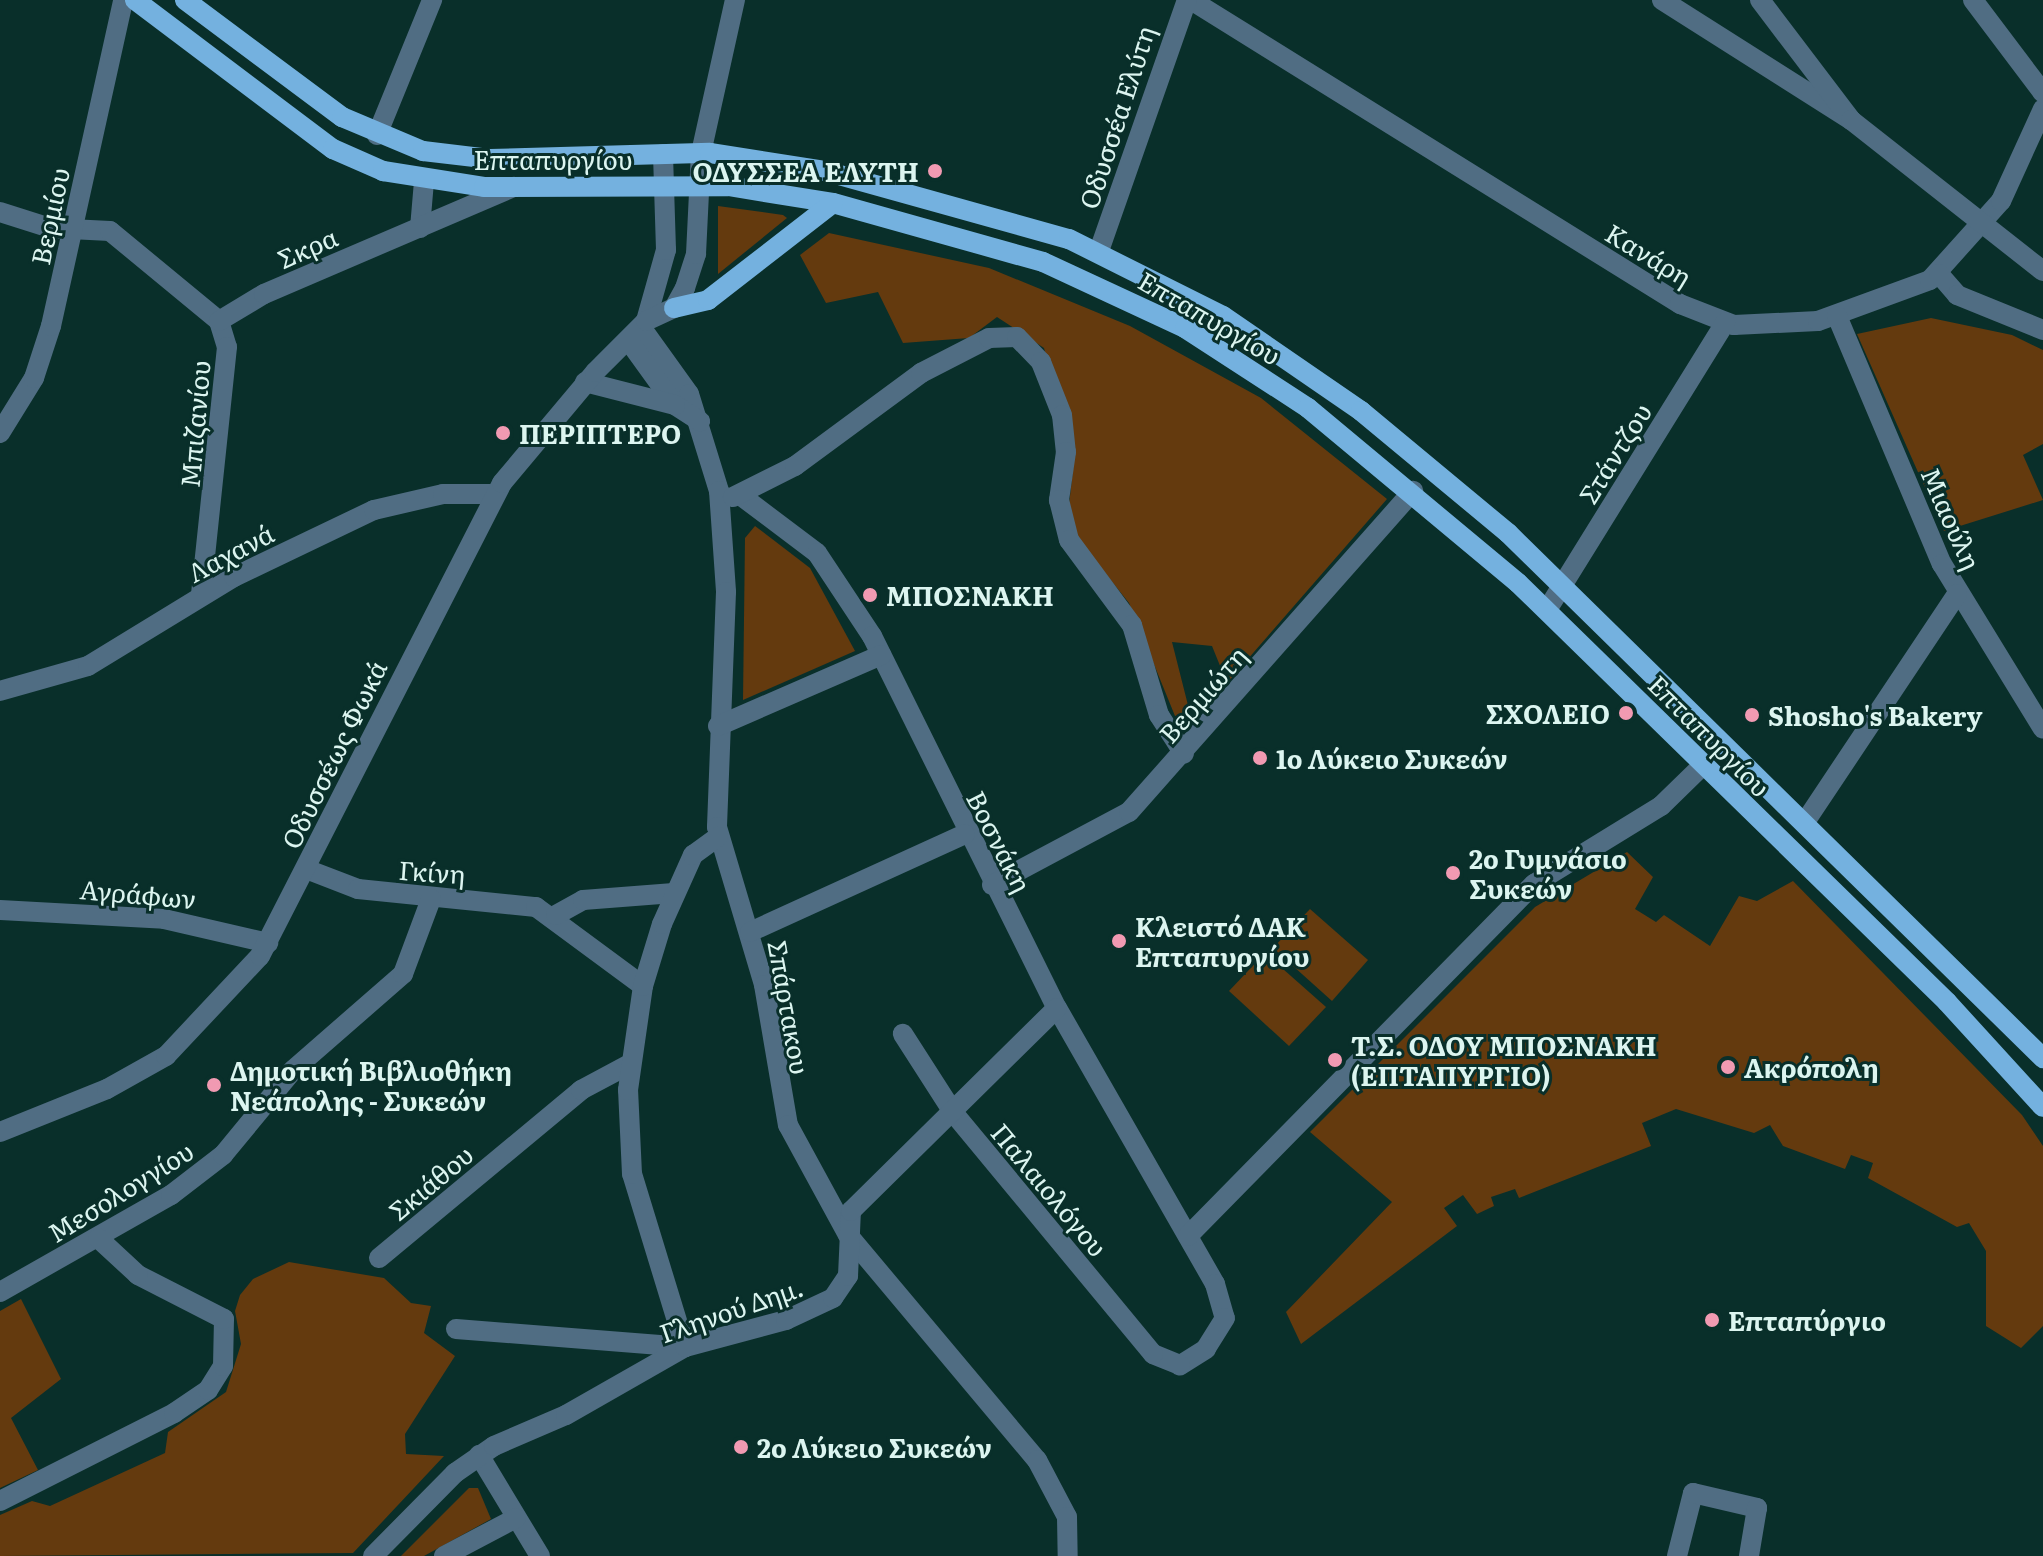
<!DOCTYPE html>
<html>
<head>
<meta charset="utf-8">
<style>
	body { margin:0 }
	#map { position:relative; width:2043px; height:1556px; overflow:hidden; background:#092f2a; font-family:Literata,serif }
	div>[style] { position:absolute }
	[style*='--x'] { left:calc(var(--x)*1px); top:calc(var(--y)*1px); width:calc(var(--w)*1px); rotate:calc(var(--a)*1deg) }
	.green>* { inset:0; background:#643a0e }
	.minor>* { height:20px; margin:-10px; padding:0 10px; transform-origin:10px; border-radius:10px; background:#506d83 }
	.major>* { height:20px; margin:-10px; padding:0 10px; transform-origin:10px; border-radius:10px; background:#74b1df }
	.dots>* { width:22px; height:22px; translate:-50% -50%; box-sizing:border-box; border:4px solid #092f2a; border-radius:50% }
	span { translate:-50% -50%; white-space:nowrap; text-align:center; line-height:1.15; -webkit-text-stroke:6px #092f2a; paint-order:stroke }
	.street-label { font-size:26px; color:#dcf5f0 }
	.poi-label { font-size:26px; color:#dcf5f0; font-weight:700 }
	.right { translate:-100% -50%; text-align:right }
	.left { translate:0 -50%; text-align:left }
</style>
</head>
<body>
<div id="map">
	<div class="green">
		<div style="clip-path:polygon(718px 206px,783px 215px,787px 218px,718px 274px)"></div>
		<div style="clip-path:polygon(829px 233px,989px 268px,1130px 326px,1261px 398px,1387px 499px,1227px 683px,1212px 646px,1172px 642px,1191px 717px,1175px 716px,1129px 603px,1074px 534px,1069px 505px,1074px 461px,1044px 348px,997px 317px,969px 338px,903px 343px,878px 292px,826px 303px,800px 255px)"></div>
		<div style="clip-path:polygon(1931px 318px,2012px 335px,2043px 350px,2043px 444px,2023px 455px,2043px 500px,1944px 531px,1857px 334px)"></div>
		<div style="clip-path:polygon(755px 526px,810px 568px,855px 651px,743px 700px,745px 538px)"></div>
		<div style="clip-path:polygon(1627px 852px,1653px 877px,1635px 909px,1656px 922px,1664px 915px,1710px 946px,1739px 896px,1757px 901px,1793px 881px,2022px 1115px,2043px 1146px,2043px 1326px,2021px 1348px,1986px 1326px,1986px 1251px,1969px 1223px,1957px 1227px,1868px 1178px,1873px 1163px,1851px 1155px,1845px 1169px,1783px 1146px,1770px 1125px,1754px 1133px,1676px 1109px,1642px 1123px,1651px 1146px,1519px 1198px,1515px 1189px,1491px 1197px,1494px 1206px,1477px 1214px,1463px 1195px,1444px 1208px,1457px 1226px,1301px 1344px,1286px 1312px,1392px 1202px,1310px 1132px,1535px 907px)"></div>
		<div style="clip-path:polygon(1310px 909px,1368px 960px,1332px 1001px,1273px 948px)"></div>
		<div style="clip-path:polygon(1265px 953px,1326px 1007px,1289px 1046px,1229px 991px)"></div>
		<div style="clip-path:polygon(289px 1262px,384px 1278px,411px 1303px,431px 1306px,424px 1333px,455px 1356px,405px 1434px,406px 1454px,444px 1456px,353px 1553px,0 1556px,0 1515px,32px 1501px,50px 1506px,165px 1453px,168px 1432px,226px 1392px,241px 1344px,235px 1311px,240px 1295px,253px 1279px)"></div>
		<div style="clip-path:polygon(21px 1299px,61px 1379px,11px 1418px,38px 1470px,0 1488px,0 1311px)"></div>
		<div style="clip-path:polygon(469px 1488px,478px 1488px,491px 1519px,424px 1556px,401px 1556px)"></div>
	</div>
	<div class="minor">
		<div style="--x:1191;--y:0;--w:576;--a:31.87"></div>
		<div style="--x:1680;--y:304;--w:58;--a:21.3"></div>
		<div style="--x:1734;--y:325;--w:84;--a:-2.7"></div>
		<div style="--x:1818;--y:321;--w:119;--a:-20.1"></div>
		<div style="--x:1930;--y:280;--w:106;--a:-48.1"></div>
		<div style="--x:2001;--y:201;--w:101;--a:-65.5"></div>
		<div style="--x:1662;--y:0;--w:224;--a:32.4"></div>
		<div style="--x:1760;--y:0;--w:151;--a:52.8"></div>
		<div style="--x:1851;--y:120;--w:244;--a:38.2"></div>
		<div style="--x:1973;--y:0;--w:116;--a:53"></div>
		<div style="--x:377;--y:135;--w:146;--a:-67.8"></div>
		<div style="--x:0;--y:212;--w:52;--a:17.7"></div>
		<div style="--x:50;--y:228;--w:60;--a:2.9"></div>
		<div style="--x:110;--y:231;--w:141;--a:39.5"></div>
		<div style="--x:219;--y:321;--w:27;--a:73"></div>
		<div style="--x:227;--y:347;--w:250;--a:96"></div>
		<div style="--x:420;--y:228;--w:47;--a:-85.1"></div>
		<div style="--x:1099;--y:251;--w:266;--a:-70.7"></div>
		<div style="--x:1939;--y:274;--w:28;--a:49"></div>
		<div style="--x:1957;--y:295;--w:93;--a:22.1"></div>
		<div style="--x:1837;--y:316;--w:269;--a:67.1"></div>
		<div style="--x:1942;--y:564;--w:193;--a:58.5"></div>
		<div style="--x:219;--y:321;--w:52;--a:-31"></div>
		<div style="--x:264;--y:294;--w:272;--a:-23.2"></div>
		<div style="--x:646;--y:321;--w:74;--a:-74.3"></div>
		<div style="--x:666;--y:250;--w:96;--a:-91.8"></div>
		<div style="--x:641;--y:327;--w:82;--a:54.4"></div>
		<div style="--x:689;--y:394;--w:102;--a:72.8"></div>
		<div style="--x:719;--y:491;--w:101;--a:86"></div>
		<div style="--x:726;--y:592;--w:235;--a:92.2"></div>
		<div style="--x:717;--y:827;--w:165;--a:73.4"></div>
		<div style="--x:764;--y:985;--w:142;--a:80.3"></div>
		<div style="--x:788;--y:1125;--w:125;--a:61.4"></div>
		<div style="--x:848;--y:1235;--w:294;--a:50"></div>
		<div style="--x:1037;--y:1460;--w:64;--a:62.2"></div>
		<div style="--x:1067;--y:1517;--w:39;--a:89"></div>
		<div style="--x:628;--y:340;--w:80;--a:54.1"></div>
		<div style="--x:675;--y:405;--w:30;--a:33"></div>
		<div style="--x:585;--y:382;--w:93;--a:14.3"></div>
		<div style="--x:0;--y:433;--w:65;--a:-58.3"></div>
		<div style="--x:34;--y:378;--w:55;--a:-71.9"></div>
		<div style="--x:51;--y:326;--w:334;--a:-77.5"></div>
		<div style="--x:740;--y:495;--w:96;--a:37"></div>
		<div style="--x:817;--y:553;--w:100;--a:56.5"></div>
		<div style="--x:872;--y:636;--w:415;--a:63.6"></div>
		<div style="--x:1057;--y:1008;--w:318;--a:60.2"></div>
		<div style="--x:1215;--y:1284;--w:35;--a:74"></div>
		<div style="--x:1225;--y:1318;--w:36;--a:122"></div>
		<div style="--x:1206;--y:1349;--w:31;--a:148"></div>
		<div style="--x:1180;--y:1365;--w:29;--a:-158"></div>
		<div style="--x:1153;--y:1354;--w:314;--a:-129.6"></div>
		<div style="--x:953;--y:1112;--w:93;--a:-122.7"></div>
		<div style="--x:733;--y:497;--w:69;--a:-26.6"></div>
		<div style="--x:795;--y:466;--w:157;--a:-36.4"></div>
		<div style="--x:921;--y:373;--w:76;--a:-27.2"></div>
		<div style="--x:989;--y:338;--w:28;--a:-2"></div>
		<div style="--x:1017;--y:337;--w:35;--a:46"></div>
		<div style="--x:1041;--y:362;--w:57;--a:68.4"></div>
		<div style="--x:1062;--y:415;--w:37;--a:84"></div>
		<div style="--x:1066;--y:452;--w:49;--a:98.3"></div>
		<div style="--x:1059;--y:500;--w:41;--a:76"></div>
		<div style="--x:1069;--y:540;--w:106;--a:53.5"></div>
		<div style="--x:1132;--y:625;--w:94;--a:73.3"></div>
		<div style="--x:1159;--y:715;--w:46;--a:57.3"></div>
		<div style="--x:1547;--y:610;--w:338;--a:-58.2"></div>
		<div style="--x:0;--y:691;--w:91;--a:-15.9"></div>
		<div style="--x:88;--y:666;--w:171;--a:-31.4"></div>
		<div style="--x:234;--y:577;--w:155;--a:-25.6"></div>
		<div style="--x:374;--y:510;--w:71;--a:-13.1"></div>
		<div style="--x:443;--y:494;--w:52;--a:0"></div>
		<div style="--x:718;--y:726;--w:178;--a:-23.5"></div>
		<div style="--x:1805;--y:822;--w:274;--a:-56.3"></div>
		<div style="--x:306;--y:869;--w:56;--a:21"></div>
		<div style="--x:358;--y:889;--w:179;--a:5.8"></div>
		<div style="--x:536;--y:907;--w:133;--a:36.4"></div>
		<div style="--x:992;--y:885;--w:155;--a:-28.1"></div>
		<div style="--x:1129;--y:812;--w:429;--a:-48.5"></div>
		<div style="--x:0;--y:910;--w:164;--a:3.1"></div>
		<div style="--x:164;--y:919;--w:107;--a:13"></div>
		<div style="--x:556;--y:915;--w:31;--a:-29"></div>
		<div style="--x:583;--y:900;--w:91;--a:-4.4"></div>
		<div style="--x:750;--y:932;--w:236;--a:-24.5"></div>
		<div style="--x:0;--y:1132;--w:115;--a:-21.9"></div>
		<div style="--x:107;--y:1089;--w:68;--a:-29.2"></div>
		<div style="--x:166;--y:1056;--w:137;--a:-46.8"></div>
		<div style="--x:260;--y:956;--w:531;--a:-62.9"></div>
		<div style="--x:502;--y:483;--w:145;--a:-50"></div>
		<div style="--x:595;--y:372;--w:72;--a:-45"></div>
		<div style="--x:646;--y:321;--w:31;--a:-25"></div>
		<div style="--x:674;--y:308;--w:23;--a:-61"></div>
		<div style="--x:685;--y:288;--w:36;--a:-72"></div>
		<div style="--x:696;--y:254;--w:101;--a:-87.2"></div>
		<div style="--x:701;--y:153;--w:157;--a:-77.5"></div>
		<div style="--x:1188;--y:1236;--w:494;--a:-45.5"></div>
		<div style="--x:1534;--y:884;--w:149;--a:-31.6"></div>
		<div style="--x:1661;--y:806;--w:59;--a:-44.3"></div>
		<div style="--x:379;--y:1258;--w:263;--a:-39.7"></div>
		<div style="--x:581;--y:1090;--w:55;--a:-28"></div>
		<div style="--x:0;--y:1292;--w:197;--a:-29.6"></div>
		<div style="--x:171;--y:1195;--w:66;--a:-37.6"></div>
		<div style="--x:223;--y:1155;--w:110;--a:-50.5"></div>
		<div style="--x:293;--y:1070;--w:146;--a:-41.1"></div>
		<div style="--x:403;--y:974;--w:80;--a:-69.5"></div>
		<div style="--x:456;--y:1329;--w:230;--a:4.5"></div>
		<div style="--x:685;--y:1347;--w:181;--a:-107"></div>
		<div style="--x:632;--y:1174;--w:84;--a:-92.7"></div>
		<div style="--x:628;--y:1090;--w:105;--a:-81.8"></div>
		<div style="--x:643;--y:986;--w:65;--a:-73"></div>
		<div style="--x:662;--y:924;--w:76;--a:-65.8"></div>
		<div style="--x:693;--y:855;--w:31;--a:-36"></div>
		<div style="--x:479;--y:1455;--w:118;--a:58.9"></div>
		<div style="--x:0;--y:1501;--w:195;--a:-26.8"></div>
		<div style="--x:174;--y:1413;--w:41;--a:-34.1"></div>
		<div style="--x:208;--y:1390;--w:28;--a:-58"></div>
		<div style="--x:223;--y:1366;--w:47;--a:-88.8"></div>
		<div style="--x:224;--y:1319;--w:97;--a:-152.9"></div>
		<div style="--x:138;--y:1275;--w:54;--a:-137.2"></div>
		<div style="--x:373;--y:1556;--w:117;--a:-45.3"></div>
		<div style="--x:455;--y:1473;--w:47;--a:-34.7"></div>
		<div style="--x:494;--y:1446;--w:78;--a:-23.3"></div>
		<div style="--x:566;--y:1415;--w:137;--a:-29.7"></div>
		<div style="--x:685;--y:1347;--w:105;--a:-15"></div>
		<div style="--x:786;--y:1320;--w:52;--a:-25.1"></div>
		<div style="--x:833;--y:1298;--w:27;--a:-56"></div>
		<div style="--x:848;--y:1276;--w:65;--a:-87.4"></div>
		<div style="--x:851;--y:1211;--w:289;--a:-44.6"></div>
		<div style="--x:444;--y:1556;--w:81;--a:-27.8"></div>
		<div style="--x:1677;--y:1556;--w:65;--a:-75.7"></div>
		<div style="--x:1693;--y:1493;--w:66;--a:13.2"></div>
		<div style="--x:1757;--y:1508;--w:49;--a:99.5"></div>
	</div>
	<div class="major">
		<div style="--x:135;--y:0;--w:248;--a:37"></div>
		<div style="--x:333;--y:149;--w:55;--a:23.7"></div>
		<div style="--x:383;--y:171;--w:102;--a:9"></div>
		<div style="--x:484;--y:187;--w:244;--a:-0.2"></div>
		<div style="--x:728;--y:186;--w:106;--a:9.2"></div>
		<div style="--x:833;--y:203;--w:218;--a:15.7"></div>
		<div style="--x:1043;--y:262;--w:157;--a:24.9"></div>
		<div style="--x:1185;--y:328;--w:147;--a:33"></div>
		<div style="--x:1308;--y:408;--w:273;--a:39.8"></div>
		<div style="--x:1518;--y:583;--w:600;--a:44.32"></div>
		<div style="--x:1947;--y:1002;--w:142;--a:47.6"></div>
		<div style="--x:185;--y:0;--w:196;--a:36.7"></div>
		<div style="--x:342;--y:117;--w:88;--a:22.8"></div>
		<div style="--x:423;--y:151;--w:67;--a:6.8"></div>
		<div style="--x:490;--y:159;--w:220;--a:-1.6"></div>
		<div style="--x:710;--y:153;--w:116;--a:8.9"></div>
		<div style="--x:825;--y:171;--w:253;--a:15.6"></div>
		<div style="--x:1069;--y:239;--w:172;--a:26.6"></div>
		<div style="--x:1223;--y:316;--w:168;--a:34.5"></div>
		<div style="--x:1361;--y:411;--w:191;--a:39.7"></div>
		<div style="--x:1508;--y:533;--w:750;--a:44.46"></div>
		<div style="--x:674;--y:308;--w:35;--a:-13"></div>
		<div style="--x:708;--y:300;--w:158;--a:-37.8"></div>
	</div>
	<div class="dots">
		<div style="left:935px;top:171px;background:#f19ab2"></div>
		<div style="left:503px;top:433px;background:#f19ab2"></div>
		<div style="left:870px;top:595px;background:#f19ab2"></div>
		<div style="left:1626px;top:713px;background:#f19ab2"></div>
		<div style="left:1752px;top:715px;background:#f19ab2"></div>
		<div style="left:1260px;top:758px;background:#f19ab2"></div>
		<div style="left:1453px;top:873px;background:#f19ab2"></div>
		<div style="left:1119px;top:941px;background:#f19ab2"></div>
		<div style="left:1335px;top:1060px;background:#f19ab2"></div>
		<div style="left:1728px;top:1067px;background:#f19ab2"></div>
		<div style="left:214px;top:1085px;background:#f19ab2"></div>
		<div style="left:1712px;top:1320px;background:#f19ab2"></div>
		<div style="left:741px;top:1447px;background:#f19ab2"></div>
	</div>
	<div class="street-label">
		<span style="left:1116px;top:117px;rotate:-72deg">Οδυσσέα Ελύτη</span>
		<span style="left:553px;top:159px">Επταπυργίου</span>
		<span style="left:49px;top:216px;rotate:-78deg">Βερμίου</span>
		<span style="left:307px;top:247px;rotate:-24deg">Σκρα</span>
		<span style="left:1649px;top:254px;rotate:31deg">Κανάρη</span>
		<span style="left:1210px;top:317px;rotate:30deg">Επταπυργίου</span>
		<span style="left:194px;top:424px;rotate:-85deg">Μπιζανίου</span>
		<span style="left:1614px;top:453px;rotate:-58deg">Στάντζου</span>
		<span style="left:1952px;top:518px;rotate:66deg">Μιαούλη</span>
		<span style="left:230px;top:552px;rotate:-28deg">Λαχανά</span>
		<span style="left:1202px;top:694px;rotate:-49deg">Βερμιώτη</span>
		<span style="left:1710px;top:735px;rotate:45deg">Επταπυργίου</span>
		<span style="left:333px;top:754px;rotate:-64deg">Οδυσσέως Φωκά</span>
		<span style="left:1000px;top:841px;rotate:63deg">Βοσνάκη</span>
		<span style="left:432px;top:871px;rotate:4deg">Γκίνη</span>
		<span style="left:138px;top:893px;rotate:5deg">Αγράφων</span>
		<span style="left:790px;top:1007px;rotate:80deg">Σπάρτακου</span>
		<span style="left:430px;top:1182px;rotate:-40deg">Σκιάθου</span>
		<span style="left:1050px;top:1189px;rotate:50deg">Παλαιολόγου</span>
		<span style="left:120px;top:1191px;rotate:-32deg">Μεσολογγίου</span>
		<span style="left:731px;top:1309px;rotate:-19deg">Γληνού Δημ.</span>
	</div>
	<div class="poi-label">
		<span class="right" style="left:919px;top:171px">ΟΔΥΣΣΕΑ ΕΛΥΤΗ</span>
		<span class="left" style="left:519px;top:433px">ΠΕΡΙΠΤΕΡΟ</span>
		<span class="left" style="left:886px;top:595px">ΜΠΟΣΝΑΚΗ</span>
		<span class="right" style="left:1610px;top:713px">ΣΧΟΛΕΙΟ</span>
		<span class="left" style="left:1768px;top:715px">Shosho's Bakery</span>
		<span class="left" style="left:1276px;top:758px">1ο Λύκειο Συκεών</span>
		<span class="left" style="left:1469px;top:873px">2ο Γυμνάσιο<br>Συκεών</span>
		<span class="left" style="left:1135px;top:941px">Κλειστό ΔΑΚ<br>Επταπυργίου</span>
		<span class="left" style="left:1351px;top:1060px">Τ.Σ. ΟΔΟΥ ΜΠΟΣΝΑΚΗ<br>(ΕΠΤΑΠΥΡΓΙΟ)</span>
		<span class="left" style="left:1744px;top:1067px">Ακρόπολη</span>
		<span class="left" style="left:230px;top:1085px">Δημοτική Βιβλιοθήκη<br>Νεάπολης - Συκεών</span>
		<span class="left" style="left:1728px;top:1320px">Επταπύργιο</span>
		<span class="left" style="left:757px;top:1447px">2ο Λύκειο Συκεών</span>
	</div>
</div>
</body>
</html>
